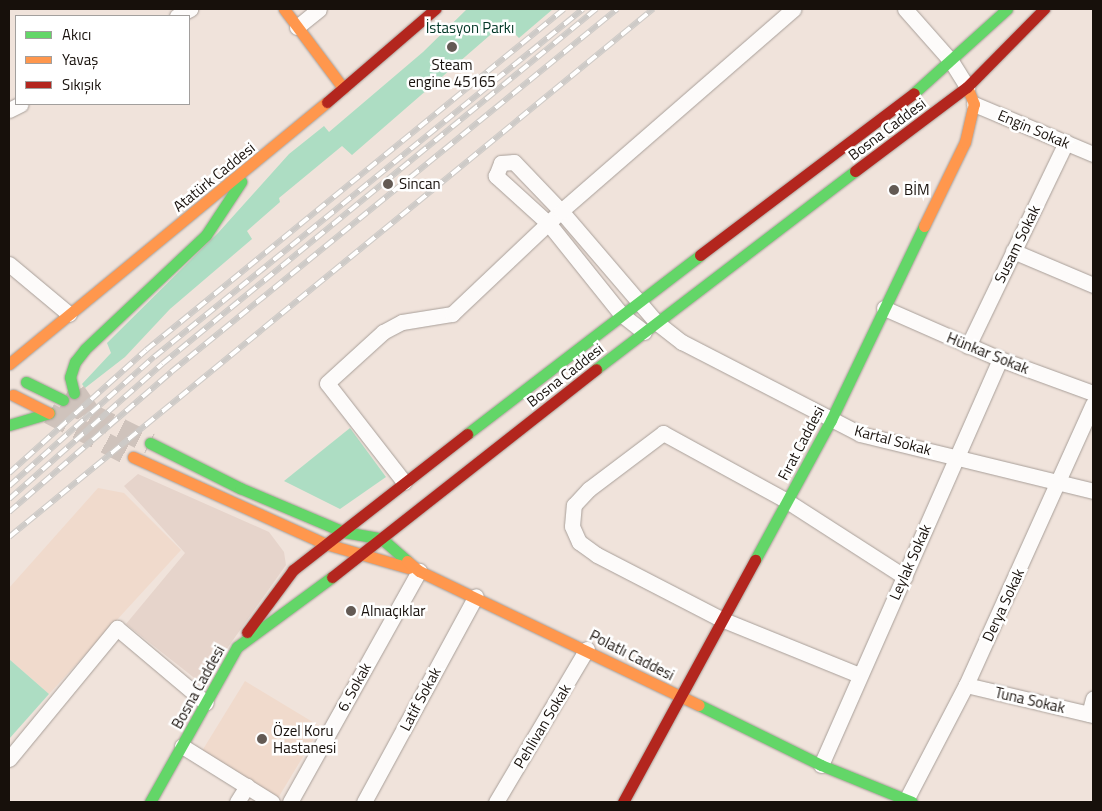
<!DOCTYPE html>
<html>
<head>
<meta charset="utf-8">
<style>
	body { margin:0 }
	#map { position:relative; width:1102px; height:811px; overflow:hidden; background:#f0e3db; font-family:"Titillium Web",sans-serif }
	div>[style] { position:absolute }
	[style*='--x'] { left:calc(var(--x)*1px); top:calc(var(--y)*1px); width:calc(var(--w)*1px); rotate:calc(var(--a)*1deg) }
	.commercial>* { inset:0; background:#e6d4cb }
	.built>* { inset:0; background:#f0dacc }
	.green>* { inset:0; background:#adddc3 }
	.secondary-tunnel>* { height:21px; margin-top:-10.5px; transform-origin:0; background:repeating-linear-gradient(90deg,#cfc3bc 0 21px,transparent 0 32px) }
	.primary-tunnel>* { height:24px; margin-top:-12px; transform-origin:0; background:repeating-linear-gradient(90deg,#cfc3bc 0 24px,transparent 0 36px) }
	.roads { filter:drop-shadow(0 0 1px #a89f99) drop-shadow(0 0 1px #a89f99) }
	.street>* { height:15px; margin:-7.5px; padding:0 7.5px; transform-origin:7.5px; border-radius:7.5px; background:#fdfbfa }
	.fast>* { height:11px; margin:-5.5px; padding:0 5.5px; transform-origin:5.5px; border-radius:5.5px; background:#63d668 }
	.slow>* { height:11px; margin:-5.5px; padding:0 5.5px; transform-origin:5.5px; border-radius:5.5px; background:#ff974d }
	.jam>* { height:11px; margin:-5.5px; padding:0 5.5px; transform-origin:5.5px; border-radius:5.5px; background:#b3261e }
	.rail>* { height:5.5px; margin-top:-2.75px; transform-origin:0; background:repeating-linear-gradient(90deg,#fff 0 11px,#cdcac7 0 22px); box-sizing:border-box; border-block:1px solid #cdcac7 }
	.dots>* { width:14px; height:14px; translate:-50% -50%; box-sizing:border-box; border:2px solid #fff; border-radius:50% }
	span { translate:-50% -50%; white-space:nowrap; text-align:center; line-height:1.15; -webkit-text-stroke:5px #fff; paint-order:stroke }
	.park-label { font-size:15px; color:#013625 }
	.poi-label { font-size:15px; color:#17100b }
	.left { translate:0 -50%; text-align:left }
	.street-label { font-size:15px; color:#17100b }
	.frame { position:absolute; inset:0; border:10px solid #17100b; pointer-events:none }
	.legend { position:absolute; left:15px; top:15px; width:175px; height:90px; box-sizing:border-box; background:#fff; border:1px solid #a29f9d; margin:0; padding:6px 9px; list-style:none; font-size:15px; color:#17100b }
	.legend li { display:flex; align-items:center; gap:10px; height:25px }
	.legend b { width:25px; border:1px solid #a29f9d }
</style>
</head>
<body>
<div id="map">
	<div class="commercial">
		<div style="clip-path:polygon(138px 474px,269px 532px,284px 552px,286px 565px,202px 684px,126px 624px,185px 553px,124px 486px)"></div>
	</div>
	<div class="built">
		<div style="clip-path:polygon(98px 488px,124px 493px,181px 550px,49px 694px,9px 659px,9px 588px)"></div>
		<div style="clip-path:polygon(245px 681px,321px 727px,278px 798px,202px 751px)"></div>
	</div>
	<div class="green">
		<div style="clip-path:polygon(467px 9px,553px 9px,519px 38px,504px 23px,352px 155px,342px 146px,279px 198px,280px 202px,247px 231px,252px 239px,170px 309px,125px 357px,85px 388px,82px 384px,111px 353px,107px 343px,218px 233px,289px 154px,324px 126px,329px 132px,423px 52px)"></div>
		<div style="clip-path:polygon(350px 428px,386px 477px,340px 509px,284px 481px)"></div>
		<div style="clip-path:polygon(9px 659px,49px 694px,9px 739px)"></div>
	</div>
	<div class="secondary-tunnel">
		<div style="--x:63;--y:400;--w:97;--a:26.3"></div>
		<div style="--x:49;--y:413;--w:95;--a:27.6"></div>
	</div>
	<div class="primary-tunnel">
		<div style="--x:74;--y:393;--w:24;--a:55"></div>
	</div>
	<div class="roads">
		<div class="street">
			<div style="--x:905;--y:9;--w:69;--a:48.5"></div>
			<div style="--x:951;--y:61;--w:31;--a:58"></div>
			<div style="--x:177;--y:16;--w:15;--a:-28"></div>
			<div style="--x:297;--y:27;--w:28;--a:-39"></div>
			<div style="--x:974;--y:104;--w:129;--a:22.8"></div>
			<div style="--x:9;--y:110;--w:13;--a:-27"></div>
			<div style="--x:1013;--y:251;--w:87;--a:23"></div>
			<div style="--x:9;--y:264;--w:78;--a:39.8"></div>
			<div style="--x:884;--y:308;--w:127;--a:23.7"></div>
			<div style="--x:1000;--y:359;--w:99;--a:20.1"></div>
			<div style="--x:644;--y:332;--w:29;--a:-142"></div>
			<div style="--x:621;--y:314;--w:115;--a:-128.7"></div>
			<div style="--x:549;--y:224;--w:72;--a:-137.8"></div>
			<div style="--x:496;--y:176;--w:14;--a:-69"></div>
			<div style="--x:501;--y:163;--w:13;--a:-4"></div>
			<div style="--x:514;--y:162;--w:68;--a:46.2"></div>
			<div style="--x:561;--y:211;--w:146;--a:49.4"></div>
			<div style="--x:656;--y:322;--w:33;--a:38"></div>
			<div style="--x:682;--y:342;--w:200;--a:27.3"></div>
			<div style="--x:860;--y:434;--w:240;--a:13.7"></div>
			<div style="--x:968;--y:346;--w:226;--a:-64.3"></div>
			<div style="--x:404;--y:482;--w:125;--a:-127.9"></div>
			<div style="--x:327;--y:383;--w:76;--a:-42.3"></div>
			<div style="--x:383;--y:332;--w:21;--a:-28"></div>
			<div style="--x:402;--y:322;--w:51;--a:-9.1"></div>
			<div style="--x:452;--y:314;--w:150;--a:-43.4"></div>
			<div style="--x:561;--y:211;--w:308;--a:-41"></div>
			<div style="--x:859;--y:675;--w:149;--a:-157.9"></div>
			<div style="--x:721;--y:619;--w:140;--a:-152.7"></div>
			<div style="--x:597;--y:555;--w:22;--a:-144"></div>
			<div style="--x:579;--y:542;--w:17;--a:-114"></div>
			<div style="--x:572;--y:526;--w:21;--a:-85"></div>
			<div style="--x:574;--y:505;--w:22;--a:-47"></div>
			<div style="--x:589;--y:489;--w:93;--a:-37.1"></div>
			<div style="--x:663;--y:433;--w:141;--a:28.7"></div>
			<div style="--x:787;--y:501;--w:140;--a:32.8"></div>
			<div style="--x:966;--y:685;--w:130;--a:13.3"></div>
			<div style="--x:1089;--y:714;--w:16;--a:-75"></div>
			<div style="--x:182;--y:746;--w:106;--a:31.9"></div>
			<div style="--x:9;--y:759;--w:170;--a:-50.5"></div>
			<div style="--x:117;--y:628;--w:116;--a:40.1"></div>
			<div style="--x:821;--y:765;--w:444;--a:-66.2"></div>
			<div style="--x:237;--y:802;--w:19;--a:-58"></div>
			<div style="--x:290;--y:802;--w:265;--a:-60.8"></div>
			<div style="--x:364;--y:802;--w:234;--a:-61.5"></div>
			<div style="--x:496;--y:802;--w:178;--a:-59.3"></div>
			<div style="--x:905;--y:802;--w:132;--a:-62.5"></div>
			<div style="--x:966;--y:685;--w:308;--a:-65.7"></div>
		</div>
		<div class="fast">
			<div style="--x:914;--y:93;--w:125;--a:-42.1"></div>
			<div style="--x:596;--y:369;--w:326;--a:-37.4"></div>
			<div style="--x:26;--y:382;--w:41;--a:25.9"></div>
			<div style="--x:74;--y:393;--w:16;--a:-104"></div>
			<div style="--x:70;--y:377;--w:16;--a:-72"></div>
			<div style="--x:75;--y:362;--w:16;--a:-52"></div>
			<div style="--x:85;--y:349;--w:166;--a:-43.3"></div>
			<div style="--x:206;--y:235;--w:64;--a:-56.6"></div>
			<div style="--x:9;--y:425;--w:42;--a:-16.7"></div>
			<div style="--x:467;--y:434;--w:294;--a:-37.5"></div>
			<div style="--x:150;--y:443;--w:101;--a:26.6"></div>
			<div style="--x:240;--y:488;--w:113;--a:22.9"></div>
			<div style="--x:344;--y:532;--w:39;--a:10"></div>
			<div style="--x:382;--y:539;--w:33;--a:41"></div>
			<div style="--x:755;--y:560;--w:159;--a:-61.5"></div>
			<div style="--x:831;--y:420;--w:215;--a:-64.4"></div>
			<div style="--x:699;--y:705;--w:136;--a:26.2"></div>
			<div style="--x:821;--y:765;--w:98;--a:22.1"></div>
			<div style="--x:150;--y:802;--w:178;--a:-60.7"></div>
			<div style="--x:237;--y:647;--w:118;--a:-36.4"></div>
		</div>
		<div class="slow">
			<div style="--x:284;--y:9;--w:99;--a:53.2"></div>
			<div style="--x:924;--y:226;--w:93;--a:-64"></div>
			<div style="--x:965;--y:142;--w:39;--a:-77"></div>
			<div style="--x:974;--y:104;--w:18;--a:-112"></div>
			<div style="--x:9;--y:364;--w:412;--a:-39.5"></div>
			<div style="--x:13;--y:395;--w:40;--a:26.6"></div>
			<div style="--x:133;--y:457;--w:212;--a:24.3"></div>
			<div style="--x:326;--y:544;--w:86;--a:16.1"></div>
			<div style="--x:407;--y:561;--w:16;--a:40"></div>
			<div style="--x:419;--y:571;--w:310;--a:25.6"></div>
		</div>
		<div class="jam">
			<div style="--x:327;--y:102;--w:143;--a:-40.7"></div>
			<div style="--x:855;--y:171;--w:140;--a:-36.9"></div>
			<div style="--x:967;--y:87;--w:110;--a:-45.4"></div>
			<div style="--x:700;--y:255;--w:268;--a:-37.1"></div>
			<div style="--x:332;--y:577;--w:336;--a:-38.2"></div>
			<div style="--x:247;--y:632;--w:77;--a:-53.4"></div>
			<div style="--x:293;--y:570;--w:221;--a:-38"></div>
			<div style="--x:623;--y:802;--w:276;--a:-61.4"></div>
		</div>
	</div>
	<div class="rail">
		<div style="--x:9;--y:473;--w:184;--a:-41.9"></div>
		<div style="--x:146;--y:350;--w:539;--a:-39.21"></div>
		<div style="--x:9;--y:486;--w:194;--a:-41.7"></div>
		<div style="--x:154;--y:357;--w:552;--a:-39.05"></div>
		<div style="--x:9;--y:499;--w:204;--a:-41.4"></div>
		<div style="--x:162;--y:364;--w:561;--a:-39.28"></div>
		<div style="--x:9;--y:512;--w:214;--a:-40.8"></div>
		<div style="--x:171;--y:372;--w:575;--a:-39.14"></div>
		<div style="--x:9;--y:537;--w:833;--a:-39.35"></div>
	</div>
	<div class="dots">
		<div style="left:452px;top:47px;background:#635a54"></div>
		<div style="left:388px;top:184px;background:#635a54"></div>
		<div style="left:894px;top:190px;background:#635a54"></div>
		<div style="left:351px;top:611px;background:#635a54"></div>
		<div style="left:262px;top:739px;background:#635a54"></div>
	</div>
	<div class="park-label">
		<span style="left:470px;top:28px">İstasyon Parkı</span>
	</div>
	<div class="poi-label">
		<span style="left:452px;top:73px">Steam<br>engine 45165</span>
		<span class="left" style="left:399px;top:184px">Sincan</span>
		<span class="left" style="left:904px;top:190px">BİM</span>
		<span class="left" style="left:361px;top:611px">Alnıaçıklar</span>
		<span class="left" style="left:273px;top:739px">Özel Koru<br>Hastanesi</span>
	</div>
	<div class="street-label">
		<span style="left:887px;top:129px;rotate:-37deg">Bosna Caddesi</span>
		<span style="left:1034px;top:129px;rotate:23deg">Engin Sokak</span>
		<span style="left:214px;top:177px;rotate:-39deg">Atatürk Caddesi</span>
		<span style="left:1017px;top:244px;rotate:-64deg">Susam Sokak</span>
		<span style="left:988px;top:353px;rotate:22deg">Hünkar Sokak</span>
		<span style="left:565px;top:375px;rotate:-38deg">Bosna Caddesi</span>
		<span style="left:893px;top:440px;rotate:15deg">Kartal Sokak</span>
		<span style="left:801px;top:443px;rotate:-62deg">Fırat Caddesi</span>
		<span style="left:910px;top:562px;rotate:-66deg">Leylak Sokak</span>
		<span style="left:1003px;top:605px;rotate:-65deg">Derya Sokak</span>
		<span style="left:632px;top:655px;rotate:27deg">Polatlı Caddesi</span>
		<span style="left:198px;top:687px;rotate:-61deg">Bosna Caddesi</span>
		<span style="left:354px;top:687px;rotate:-61deg">6. Sokak</span>
		<span style="left:420px;top:699px;rotate:-62deg">Latif Sokak</span>
		<span style="left:1030px;top:700px;rotate:13deg">Tuna Sokak</span>
		<span style="left:542px;top:726px;rotate:-59deg">Pehlivan Sokak</span>
	</div>
	<div class="frame"></div>
	<ul class="legend">
	<li><b style="height:6px;background:#63d668"></b>Akıcı</li>
	<li><b style="height:6px;background:#ff974d"></b>Yavaş</li>
	<li><b style="height:6px;background:#b3261e"></b>Sıkışık</li>
	</ul>
</div>
</body>
</html>
